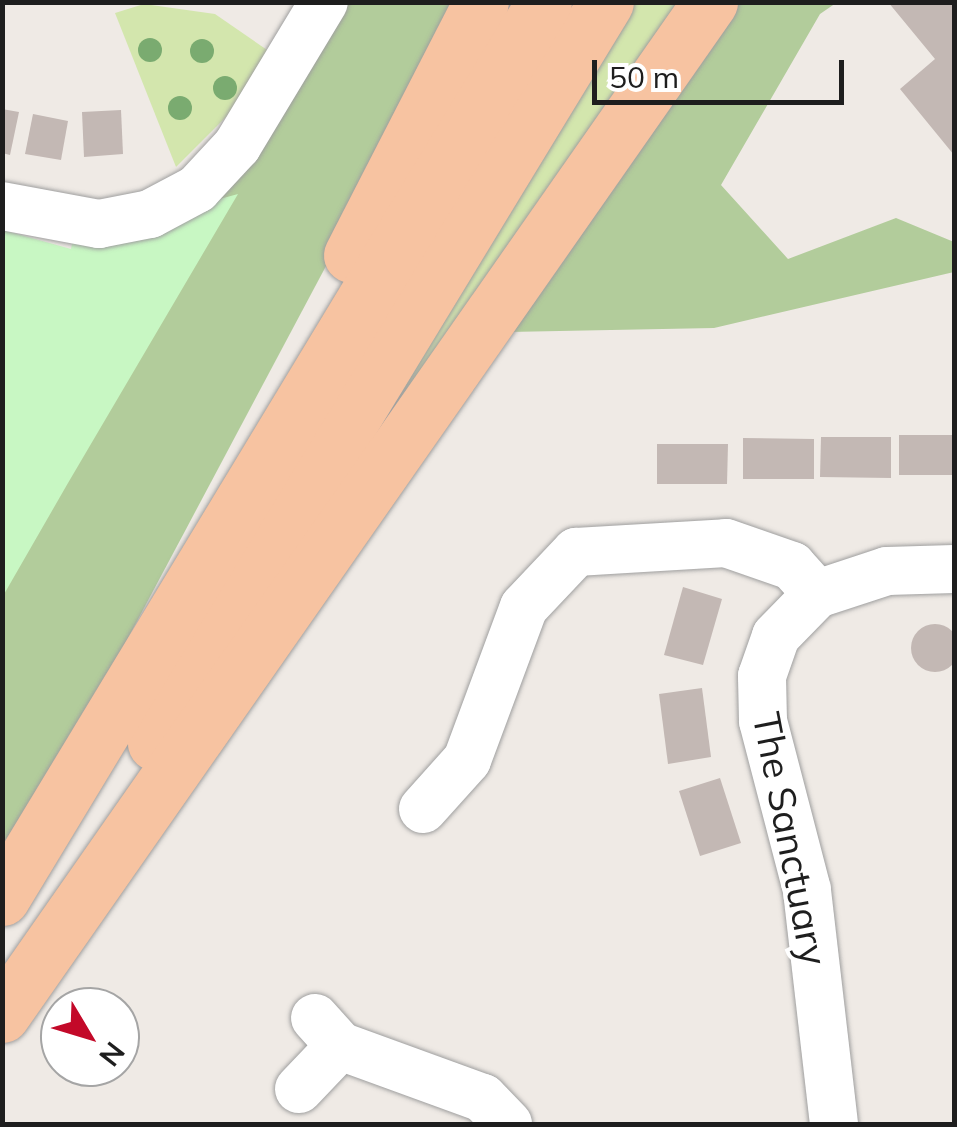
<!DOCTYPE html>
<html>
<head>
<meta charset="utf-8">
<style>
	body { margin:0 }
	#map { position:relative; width:957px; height:1127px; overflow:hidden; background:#efeae5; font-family:Mulish,sans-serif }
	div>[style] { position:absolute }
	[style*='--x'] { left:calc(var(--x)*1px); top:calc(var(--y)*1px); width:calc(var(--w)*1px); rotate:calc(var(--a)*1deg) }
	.grass>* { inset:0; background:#d3e6ad }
	.forest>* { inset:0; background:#b2cc9b }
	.park>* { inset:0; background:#c8f7c3 }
	.building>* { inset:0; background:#c3b8b4 }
	.round { border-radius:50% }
	.roads { filter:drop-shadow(0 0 2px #9f9f9f) drop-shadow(0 0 2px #9f9f9f) }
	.minor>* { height:48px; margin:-24px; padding:0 24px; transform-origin:24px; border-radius:24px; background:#fff }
	.major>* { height:55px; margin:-27.5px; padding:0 27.5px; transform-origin:27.5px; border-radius:27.5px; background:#f7c3a1 }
	.trees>* { width:24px; height:24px; margin:-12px; border-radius:50%; background:#7aab70 }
	span { translate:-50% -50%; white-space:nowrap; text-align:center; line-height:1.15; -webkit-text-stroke:8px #fff; paint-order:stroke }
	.street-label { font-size:38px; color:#1e1e1e }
	.frame { position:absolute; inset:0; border:5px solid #1e1e1e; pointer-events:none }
	.north { position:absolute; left:40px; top:987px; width:100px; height:100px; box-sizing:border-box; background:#fff; border:2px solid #a5a5a5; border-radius:50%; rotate:128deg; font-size:28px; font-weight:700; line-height:40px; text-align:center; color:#1e1e1e }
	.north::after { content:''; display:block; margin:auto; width:35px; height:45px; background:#c30929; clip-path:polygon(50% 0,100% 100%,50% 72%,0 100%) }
	.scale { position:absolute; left:592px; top:60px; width:252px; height:45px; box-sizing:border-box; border:5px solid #1e1e1e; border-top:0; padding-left:12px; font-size:30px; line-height:35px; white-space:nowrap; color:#1e1e1e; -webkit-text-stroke:8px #fff; paint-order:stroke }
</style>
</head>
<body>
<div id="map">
	<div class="grass">
		<div style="clip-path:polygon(630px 3px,689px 3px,298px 566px,545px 137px)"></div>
		<div style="clip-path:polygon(144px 4px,215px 14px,270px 52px,237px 106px,176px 167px,115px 13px)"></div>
	</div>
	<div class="forest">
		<div style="clip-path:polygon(337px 3px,466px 3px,3px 873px,3px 523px)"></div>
		<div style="clip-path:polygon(729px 3px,836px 3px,820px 14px,721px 185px,788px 259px,896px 218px,954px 242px,954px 272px,714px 328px,502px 332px)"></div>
	</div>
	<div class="park">
		<div style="clip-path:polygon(238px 194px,68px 483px,3px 596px,3px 230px,71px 249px,73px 239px)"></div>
	</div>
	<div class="building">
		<div style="clip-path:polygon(888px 2px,954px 2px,954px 155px,900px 89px,935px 59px)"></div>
		<div style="clip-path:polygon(2px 109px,19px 112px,10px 155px,2px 153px)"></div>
		<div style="clip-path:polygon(121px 110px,123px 154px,84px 157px,82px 112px)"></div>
		<div style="clip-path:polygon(33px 114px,68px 121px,61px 160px,25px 154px)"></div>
		<div style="clip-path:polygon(899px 435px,954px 435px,954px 475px,899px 475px)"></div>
		<div style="clip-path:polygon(821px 437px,891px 437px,891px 478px,820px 477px)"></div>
		<div style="clip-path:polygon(743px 438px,814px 439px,814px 479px,743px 479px)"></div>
		<div style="clip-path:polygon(657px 444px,728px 444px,727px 484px,657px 484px)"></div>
		<div style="clip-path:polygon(683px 587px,722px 599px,703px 665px,664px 655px)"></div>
		<div class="round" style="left:911px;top:624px;width:48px;height:48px"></div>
		<div style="clip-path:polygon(702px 688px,711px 757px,668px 764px,659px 694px)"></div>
		<div style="clip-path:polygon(720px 778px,741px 843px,700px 856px,679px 791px)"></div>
	</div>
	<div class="roads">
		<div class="minor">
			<div style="--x:2;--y:206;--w:99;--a:10.5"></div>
			<div style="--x:99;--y:224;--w:52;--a:-11.1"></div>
			<div style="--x:150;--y:214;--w:53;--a:-28"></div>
			<div style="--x:197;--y:189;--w:59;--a:-47.1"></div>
			<div style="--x:237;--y:146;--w:168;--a:-58.9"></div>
			<div style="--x:423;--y:809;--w:66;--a:-48.1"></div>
			<div style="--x:467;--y:760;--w:163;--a:-69.6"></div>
			<div style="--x:524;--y:607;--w:76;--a:-46.6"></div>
			<div style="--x:576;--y:552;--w:150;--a:-3.4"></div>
			<div style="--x:726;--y:543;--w:70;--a:19.2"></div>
			<div style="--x:792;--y:566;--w:38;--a:48"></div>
			<div style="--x:315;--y:1018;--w:38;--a:48"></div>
			<div style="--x:340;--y:1046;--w:152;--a:20"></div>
			<div style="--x:483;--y:1098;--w:36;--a:46"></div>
			<div style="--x:299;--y:1089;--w:59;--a:-46.4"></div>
			<div style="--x:834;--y:1124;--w:236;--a:-96.6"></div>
			<div style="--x:807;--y:890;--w:175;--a:-104.6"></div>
			<div style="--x:763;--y:721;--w:45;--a:-91.3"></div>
			<div style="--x:762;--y:676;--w:42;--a:-70.7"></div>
			<div style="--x:776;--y:636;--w:59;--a:-45.7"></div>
			<div style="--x:817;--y:594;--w:74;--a:-18.2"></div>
			<div style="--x:887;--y:571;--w:67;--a:-1.7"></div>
		</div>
		<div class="major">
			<div style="--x:351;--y:255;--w:284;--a:-62.8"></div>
			<div style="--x:155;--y:743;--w:867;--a:-58.67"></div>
			<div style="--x:2;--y:898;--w:1047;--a:-58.83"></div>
			<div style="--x:2;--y:1015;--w:1236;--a:-55.05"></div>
		</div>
	</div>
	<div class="trees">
		<div style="left:150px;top:50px"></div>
		<div style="left:202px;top:51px"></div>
		<div style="left:225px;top:88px"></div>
		<div style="left:180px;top:108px"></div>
	</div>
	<div class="street-label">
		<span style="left:790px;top:839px;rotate:79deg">The Sanctuary</span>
	</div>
	<div class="frame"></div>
	<div class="north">N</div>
	<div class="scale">50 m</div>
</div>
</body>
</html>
